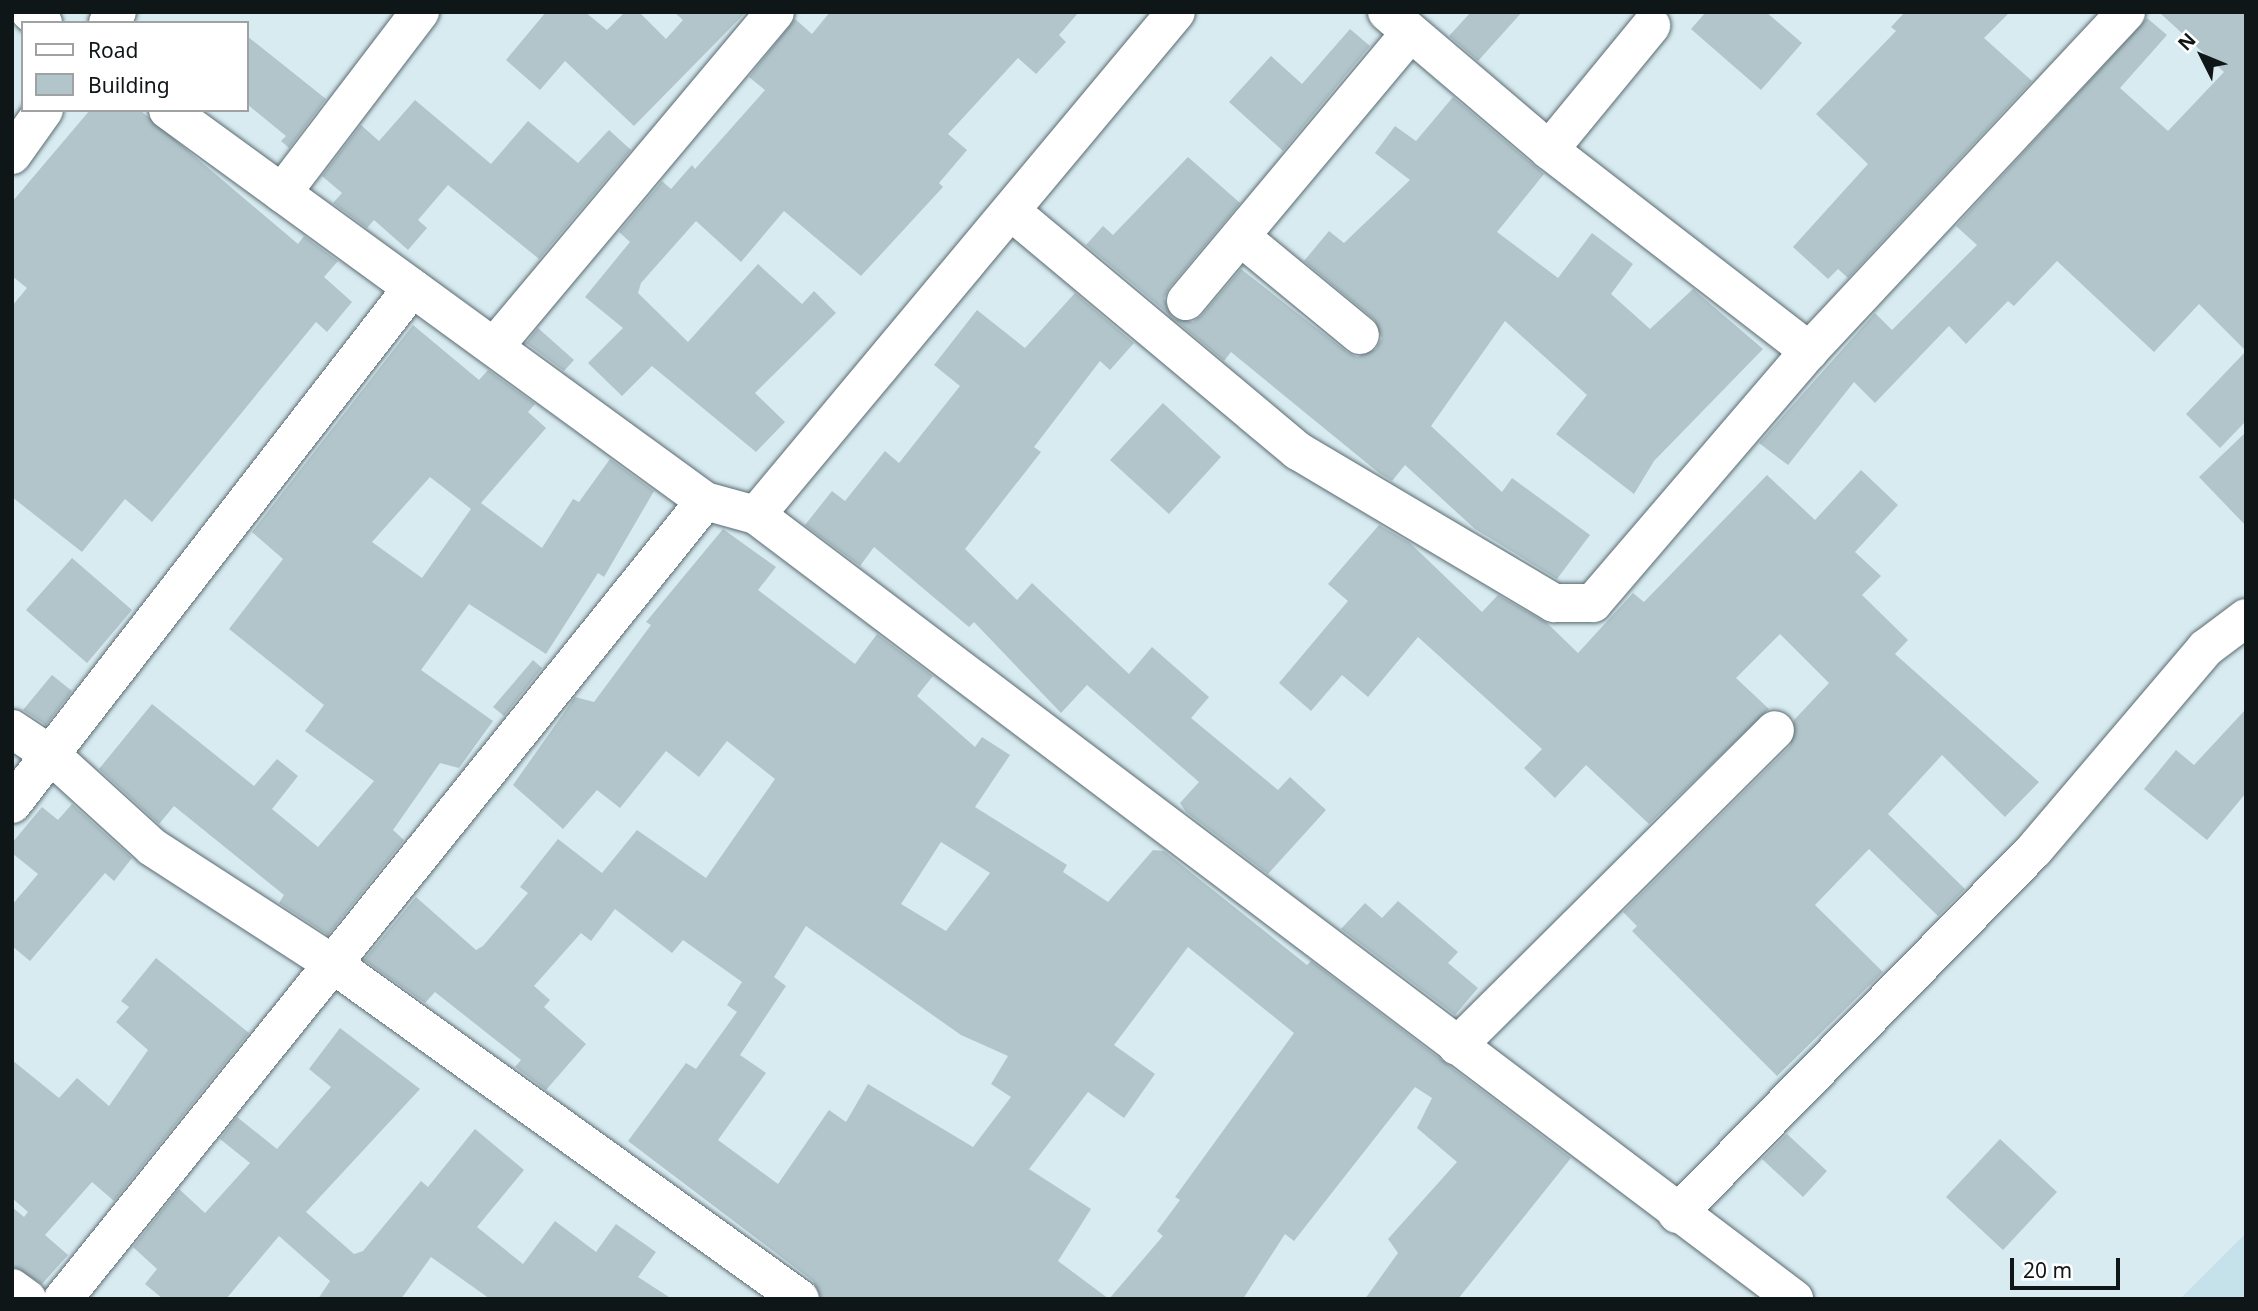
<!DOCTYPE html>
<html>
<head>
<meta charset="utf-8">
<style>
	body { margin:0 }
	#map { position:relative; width:2258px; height:1311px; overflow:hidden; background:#d8ebf1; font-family:"Noto Sans",sans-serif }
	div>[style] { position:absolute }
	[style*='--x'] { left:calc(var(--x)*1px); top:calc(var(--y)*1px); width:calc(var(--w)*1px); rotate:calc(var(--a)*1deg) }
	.built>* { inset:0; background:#c5e1ea }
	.building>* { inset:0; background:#b2c5cb }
	.roads { filter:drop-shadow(0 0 2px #5a6b71) drop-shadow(0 0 2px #5a6b71) }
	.minor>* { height:38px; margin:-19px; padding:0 19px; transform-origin:19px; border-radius:19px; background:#fff }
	span { translate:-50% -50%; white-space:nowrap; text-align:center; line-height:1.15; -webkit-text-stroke:5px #fff; paint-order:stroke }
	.frame { position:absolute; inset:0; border:14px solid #0f1618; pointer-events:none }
	.legend { position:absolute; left:21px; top:21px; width:228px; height:91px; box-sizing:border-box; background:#fff; border:2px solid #9fa2a3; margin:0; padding:9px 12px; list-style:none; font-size:21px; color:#0f1618 }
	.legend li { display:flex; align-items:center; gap:14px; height:35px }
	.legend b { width:35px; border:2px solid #9fa2a3 }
	.north { position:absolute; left:2167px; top:21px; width:70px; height:70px; -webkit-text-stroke:5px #fff; paint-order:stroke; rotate:313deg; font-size:19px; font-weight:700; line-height:28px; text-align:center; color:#0f1618 }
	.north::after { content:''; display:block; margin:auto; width:24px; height:32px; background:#0f1618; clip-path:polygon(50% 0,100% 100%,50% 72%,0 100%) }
	.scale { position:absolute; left:2010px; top:1258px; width:110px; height:32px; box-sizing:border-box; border:4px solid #0f1618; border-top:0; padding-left:9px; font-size:21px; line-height:24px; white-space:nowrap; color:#0f1618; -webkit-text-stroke:5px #fff; paint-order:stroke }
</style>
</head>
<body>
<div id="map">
	<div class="built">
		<div style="clip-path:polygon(2246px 1233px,2246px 1299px,2180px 1299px)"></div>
	</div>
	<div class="building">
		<div style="clip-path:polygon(546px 12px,585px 12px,607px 30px,625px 12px,639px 12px,666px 39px,683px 20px,674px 12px,746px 12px,634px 126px,565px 61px,540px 90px,506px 60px)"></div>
		<div style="clip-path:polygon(830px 12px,1079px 12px,1059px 35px,1066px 42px,1036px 74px,1018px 58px,948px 134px,967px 150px,939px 183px,943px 187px,861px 276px,784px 211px,741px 262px,696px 221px,641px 283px,638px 293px,688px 342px,758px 264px,802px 304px,814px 291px,836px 313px,755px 393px,785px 422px,756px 452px,652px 366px,622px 396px,588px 363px,623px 328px,585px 297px,630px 242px,619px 232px,662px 181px,671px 189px,692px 165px,695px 169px,765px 90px,749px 77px,795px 19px,812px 34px)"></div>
		<div style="clip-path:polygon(1471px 12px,1522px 12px,1478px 61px,1449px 36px)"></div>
		<div style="clip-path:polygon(1706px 12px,1766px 12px,1802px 43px,1761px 90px,1691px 29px)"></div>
		<div style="clip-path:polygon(1905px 12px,2010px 12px,1984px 38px,2032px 81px,1848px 278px,1838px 269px,1828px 279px,1793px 247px,1868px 164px,1816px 114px,1896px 31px,1891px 27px)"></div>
		<div style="clip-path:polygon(2159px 12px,2246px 12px,2246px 351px,2199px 304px,2154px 352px,2057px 261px,2014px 306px,2008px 301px,1966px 344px,1949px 326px,1875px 403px,1854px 382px,1788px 465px,1759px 443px,1875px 313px,1892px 330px,1977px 245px,1956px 226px,2147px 18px,2167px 35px,2120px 88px,2168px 131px,2224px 72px)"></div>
		<div style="clip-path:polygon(1350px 29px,1370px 46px,1283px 151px,1229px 102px,1271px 56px,1302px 84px)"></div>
		<div style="clip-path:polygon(247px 36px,326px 99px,289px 148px,281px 141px,286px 136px,247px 104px)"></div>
		<div style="clip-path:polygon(1453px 97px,1544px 174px,1497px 232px,1558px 278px,1592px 233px,1633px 264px,1611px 294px,1650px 329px,1693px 289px,1763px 349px,1654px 461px,1634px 494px,1556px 434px,1587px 395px,1505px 321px,1431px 426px,1502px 492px,1512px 478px,1590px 535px,1557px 579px,1475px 529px,1405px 465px,1392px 481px,1379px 473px,1231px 352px,1224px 361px,1174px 319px,1193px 322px,1202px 315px,1241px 269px,1347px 352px,1357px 357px,1376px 349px,1382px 338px,1374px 319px,1304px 261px,1329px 231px,1344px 243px,1410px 180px,1375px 153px,1395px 126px,1416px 141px)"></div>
		<div style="clip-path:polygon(415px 100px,491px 164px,528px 121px,578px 163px,609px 130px,631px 150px,539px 259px,448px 185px,418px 220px,427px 228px,408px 250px,374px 220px,367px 228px,333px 203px,342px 193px,322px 176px,361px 125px,379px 141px)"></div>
		<div style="clip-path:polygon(90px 110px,140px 110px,298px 244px,304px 236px,338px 261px,324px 277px,352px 302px,327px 332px,316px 322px,152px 522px,125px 499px,82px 552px,12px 497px,12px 306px,27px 288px,12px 276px,12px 202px)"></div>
		<div style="clip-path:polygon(1188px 157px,1240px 203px,1169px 288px,1164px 298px,1171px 316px,1086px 245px,1103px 226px,1113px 235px)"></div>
		<div style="clip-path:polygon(1075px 293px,1134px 343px,1110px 370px,1100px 361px,1034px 447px,1041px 452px,965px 549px,1017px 600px,1032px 583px,1129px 674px,1152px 647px,1209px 697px,1191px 718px,1278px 790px,1290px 777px,1326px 810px,1268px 874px,1186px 812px,1180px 803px,1199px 782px,1087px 685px,1061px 713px,974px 622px,969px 627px,874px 547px,860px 566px,805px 525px,832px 491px,845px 501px,885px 451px,899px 463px,960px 386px,934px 365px,977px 310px,1025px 348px)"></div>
		<div style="clip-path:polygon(evenodd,413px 325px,479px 380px,488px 370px,535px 404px,528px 412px,546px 428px,481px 503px,542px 548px,573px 499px,579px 502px,610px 459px,654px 491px,604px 577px,598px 573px,546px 654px,469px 604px,421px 670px,493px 721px,459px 768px,440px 763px,393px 830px,404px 840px,328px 935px,279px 903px,284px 895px,174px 806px,159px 824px,99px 769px,152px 704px,254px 786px,277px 759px,298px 776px,272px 809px,318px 847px,374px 781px,305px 731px,324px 705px,229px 629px,283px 559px,252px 532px,413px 325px,430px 477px,471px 509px,422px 578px,372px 542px,430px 477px)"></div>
		<div style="clip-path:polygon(538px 328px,574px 360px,564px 371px,526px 343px)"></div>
		<div style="clip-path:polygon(2246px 351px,2246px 421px,2220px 448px,2186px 414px)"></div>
		<div style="clip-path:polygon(1163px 403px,1221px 457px,1169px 514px,1110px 460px)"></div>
		<div style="clip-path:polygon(2246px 432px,2246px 526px,2199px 477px)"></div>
		<div style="clip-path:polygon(1861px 470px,1898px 505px,1855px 552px,1881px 576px,1862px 595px,1908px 640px,1895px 654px,2039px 782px,2005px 817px,1942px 755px,1888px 814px,1965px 889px,1938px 916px,1869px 849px,1815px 905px,1883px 972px,1777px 1076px,1632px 931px,1637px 926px,1623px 912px,1790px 746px,1794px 720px,1829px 683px,1780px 634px,1736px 678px,1769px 709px,1649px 824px,1586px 765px,1555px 798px,1524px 768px,1542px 749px,1418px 637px,1368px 697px,1342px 675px,1311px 711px,1279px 683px,1348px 601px,1328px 584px,1379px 525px,1410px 543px,1482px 612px,1498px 595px,1547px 623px,1578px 653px,1633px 593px,1644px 602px,1767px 475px,1815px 520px)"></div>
		<div style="clip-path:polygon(evenodd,723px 529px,776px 567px,758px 590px,855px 664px,877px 634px,933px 676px,917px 696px,975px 747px,982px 737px,1010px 755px,975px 807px,1067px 865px,1063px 872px,1108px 902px,1153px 850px,1164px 851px,1307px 965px,1311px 961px,1571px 1158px,1458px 1299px,1365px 1299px,1398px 1253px,1388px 1239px,1457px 1162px,1417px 1128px,1432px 1098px,1415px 1087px,1294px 1241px,1285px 1234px,1243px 1299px,1109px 1299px,1163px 1236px,1157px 1231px,1180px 1200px,1175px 1197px,1294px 1033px,1188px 947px,1114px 1045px,1155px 1074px,1124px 1118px,1088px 1092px,1029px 1169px,1091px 1209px,1058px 1261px,1109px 1299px,821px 1299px,813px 1281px,628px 1141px,686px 1063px,696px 1069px,737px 1012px,727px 1005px,742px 982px,683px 940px,672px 953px,615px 909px,591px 941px,581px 933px,534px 986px,550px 1000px,544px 1007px,586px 1044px,546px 1090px,515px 1067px,521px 1060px,435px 992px,425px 1003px,364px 960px,416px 897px,476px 950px,483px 946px,528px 893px,520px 887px,558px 839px,602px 873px,637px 830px,706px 878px,775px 779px,727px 741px,699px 777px,666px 751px,620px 808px,597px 790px,563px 829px,513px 785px,575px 697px,594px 702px,651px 625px,646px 622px,723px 529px,941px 842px,990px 873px,946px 931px,901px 904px,941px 842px,723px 529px,806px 926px,961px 1035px,1008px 1056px,991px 1084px,1011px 1097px,973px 1147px,868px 1084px,846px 1122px,829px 1110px,778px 1184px,718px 1140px,766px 1073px,740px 1055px,786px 986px,774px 977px,806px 926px)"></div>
		<div style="clip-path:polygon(72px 558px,132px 610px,87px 663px,26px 610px)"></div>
		<div style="clip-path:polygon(533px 660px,542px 668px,504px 716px,493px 707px)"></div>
		<div style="clip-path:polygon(52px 675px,72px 691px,46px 725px,23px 710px)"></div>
		<div style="clip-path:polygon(2246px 709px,2246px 793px,2207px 840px,2144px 789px,2176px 750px,2194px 765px)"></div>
		<div style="clip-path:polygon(72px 804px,132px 858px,114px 881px,105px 873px,30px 961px,12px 946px,12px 905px,38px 874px,12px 853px,12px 843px,42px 807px,58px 820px)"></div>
		<div style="clip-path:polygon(1398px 901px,1458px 952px,1448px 963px,1478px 988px,1455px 1015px,1341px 929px,1365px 903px,1382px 918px)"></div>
		<div style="clip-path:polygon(156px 958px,249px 1033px,114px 1201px,92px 1182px,45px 1235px,68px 1255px,42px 1284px,12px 1266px,12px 1207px,24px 1217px,28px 1212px,12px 1198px,12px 1060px,59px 1098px,77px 1078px,109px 1106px,148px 1050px,116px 1022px,129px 1007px,121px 1001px)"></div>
		<div style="clip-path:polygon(340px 1028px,420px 1089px,306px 1212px,354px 1254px,363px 1251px,421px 1181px,428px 1187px,475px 1129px,524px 1170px,477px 1227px,523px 1264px,555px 1221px,596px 1252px,616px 1224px,656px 1252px,638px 1277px,672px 1299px,490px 1299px,431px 1257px,401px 1299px,318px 1299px,330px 1281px,279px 1236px,226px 1299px,163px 1299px,145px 1284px,157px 1269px,133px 1247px,179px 1189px,205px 1213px,250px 1163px,220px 1139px,237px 1117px,277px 1149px,331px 1087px,309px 1069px)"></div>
		<div style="clip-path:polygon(1787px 1134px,1827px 1171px,1803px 1197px,1762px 1159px)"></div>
		<div style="clip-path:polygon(2000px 1139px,2057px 1192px,2003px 1250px,1946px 1197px)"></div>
	</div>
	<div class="roads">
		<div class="minor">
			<div style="--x:30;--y:12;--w:17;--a:40"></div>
			<div style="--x:1387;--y:12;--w:213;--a:40.4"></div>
			<div style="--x:1549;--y:150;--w:329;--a:37.7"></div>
			<div style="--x:108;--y:23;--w:14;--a:-51"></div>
			<div style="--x:168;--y:110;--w:664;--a:36.06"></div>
			<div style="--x:705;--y:501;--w:53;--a:15.4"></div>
			<div style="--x:756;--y:515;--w:1301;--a:37.06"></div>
			<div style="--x:1549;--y:150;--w:161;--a:-50.6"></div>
			<div style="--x:12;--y:155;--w:55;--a:-54.6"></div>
			<div style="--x:282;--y:193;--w:228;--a:-52.7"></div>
			<div style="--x:1012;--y:212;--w:373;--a:39.9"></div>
			<div style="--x:1298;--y:451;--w:298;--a:30.7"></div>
			<div style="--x:1554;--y:603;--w:39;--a:0"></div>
			<div style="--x:1593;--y:603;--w:332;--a:-49.4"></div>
			<div style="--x:1809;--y:351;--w:464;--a:-46.9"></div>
			<div style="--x:1241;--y:237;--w:154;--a:39.5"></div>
			<div style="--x:1186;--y:301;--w:349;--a:-50.1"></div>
			<div style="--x:494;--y:347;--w:437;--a:-50"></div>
			<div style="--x:756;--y:515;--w:655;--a:-50.14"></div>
			<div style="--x:12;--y:729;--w:47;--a:33.7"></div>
			<div style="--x:51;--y:755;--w:137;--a:42.3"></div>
			<div style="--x:152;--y:847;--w:212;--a:32.9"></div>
			<div style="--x:330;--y:962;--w:578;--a:35.64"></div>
			<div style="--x:12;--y:804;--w:653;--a:-52.22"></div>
			<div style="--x:1457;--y:1046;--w:448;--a:-44.8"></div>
			<div style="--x:1677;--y:1214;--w:510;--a:-45.56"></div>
			<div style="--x:2034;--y:850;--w:265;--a:-49.6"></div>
			<div style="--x:2206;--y:648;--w:50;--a:-36.9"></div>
			<div style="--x:12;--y:1288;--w:19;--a:36"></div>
			<div style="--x:63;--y:1299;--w:1024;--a:-51.18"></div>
		</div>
	</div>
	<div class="frame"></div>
	<ul class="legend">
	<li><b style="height:9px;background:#fff"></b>Road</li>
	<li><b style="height:19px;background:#b2c5cb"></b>Building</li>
	</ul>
	<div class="north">N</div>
	<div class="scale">20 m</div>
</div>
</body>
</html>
